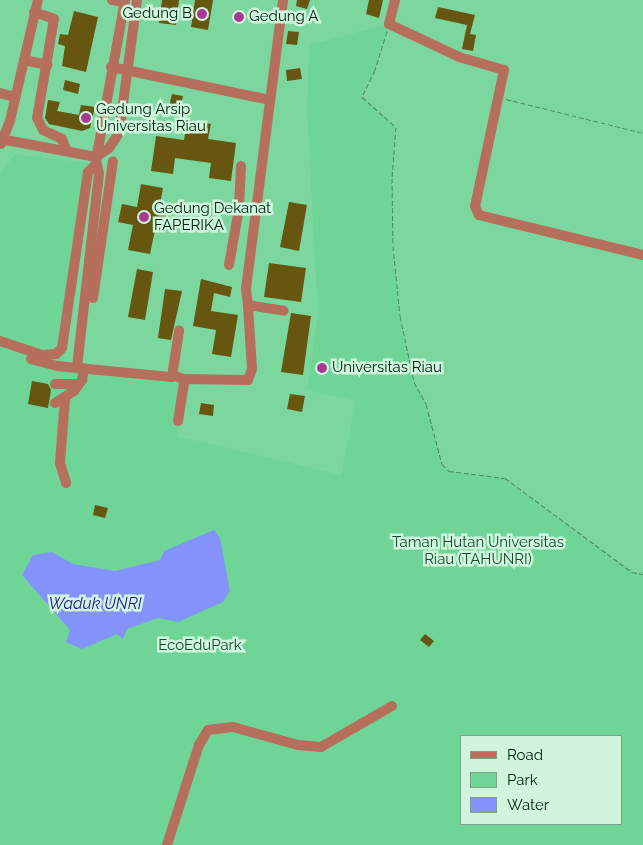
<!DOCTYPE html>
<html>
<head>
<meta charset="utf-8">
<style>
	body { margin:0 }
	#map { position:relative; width:643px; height:845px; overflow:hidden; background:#8ee0ac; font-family:Raleway,sans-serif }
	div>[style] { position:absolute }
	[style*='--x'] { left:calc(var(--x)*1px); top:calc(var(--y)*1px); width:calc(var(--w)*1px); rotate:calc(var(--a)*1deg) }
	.built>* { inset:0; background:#7cd79f }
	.green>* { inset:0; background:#6ed597 }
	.water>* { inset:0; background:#8493f9 }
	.stream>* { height:2px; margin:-1px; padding:0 1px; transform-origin:1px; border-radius:1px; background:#8493f9 }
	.building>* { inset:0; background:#665610 }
	.path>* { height:1px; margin-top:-0.5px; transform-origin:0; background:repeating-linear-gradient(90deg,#4c8662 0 5px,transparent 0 7.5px) }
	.minor>* { height:10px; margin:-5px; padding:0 5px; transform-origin:5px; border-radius:5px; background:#b56f5c }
	.dots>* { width:14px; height:14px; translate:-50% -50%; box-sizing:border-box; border:2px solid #cff6dc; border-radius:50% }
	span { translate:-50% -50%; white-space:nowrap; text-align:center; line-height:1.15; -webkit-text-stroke:5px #cff6dc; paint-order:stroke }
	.poi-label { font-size:15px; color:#00200d }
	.right { translate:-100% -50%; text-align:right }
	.left { translate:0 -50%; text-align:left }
	.park-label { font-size:15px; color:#184a2e }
	.water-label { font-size:16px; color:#24138c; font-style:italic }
	.legend { position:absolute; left:460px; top:735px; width:162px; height:90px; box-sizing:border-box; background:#cff6dc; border:1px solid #7ca089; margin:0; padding:6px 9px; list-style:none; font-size:15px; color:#00200d }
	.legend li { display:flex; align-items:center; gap:10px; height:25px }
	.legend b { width:25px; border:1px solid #7ca089 }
</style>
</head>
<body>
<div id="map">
	<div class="built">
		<div style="clip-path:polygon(evenodd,0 0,643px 0,643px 845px,0 845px,0 0,462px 736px,622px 736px,622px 824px,462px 824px,462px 736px)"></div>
	</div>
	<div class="green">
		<div style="clip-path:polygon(evenodd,389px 24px,375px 70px,362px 97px,396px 127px,392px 178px,393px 246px,400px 317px,414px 382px,426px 404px,442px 464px,449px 471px,505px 478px,632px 572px,643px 574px,643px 845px,0 845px,0 174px,15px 154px,88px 163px,65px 359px,68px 365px,186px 384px,177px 436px,341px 475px,356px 401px,307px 390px,318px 313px,307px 113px,309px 45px,389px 24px,462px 736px,622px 736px,622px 824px,462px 824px,462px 736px)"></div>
	</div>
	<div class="water">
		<div style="clip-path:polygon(214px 530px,220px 538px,230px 591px,223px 602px,178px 622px,158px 618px,127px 629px,123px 639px,117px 634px,82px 649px,66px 642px,70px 630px,22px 575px,33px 555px,52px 552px,73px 564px,115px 571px,160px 560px,164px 551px)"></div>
	</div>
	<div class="stream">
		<div style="--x:212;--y:725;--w:13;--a:-4"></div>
	</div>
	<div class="building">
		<div style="clip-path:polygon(162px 0,179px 0,176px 25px,159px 23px)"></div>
		<div style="clip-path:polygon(195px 0,213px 0,208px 30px,191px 27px)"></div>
		<div style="clip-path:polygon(297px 0,310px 0,307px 9px,296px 6px)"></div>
		<div style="clip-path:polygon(369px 0,383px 0,379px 18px,366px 14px)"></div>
		<div style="clip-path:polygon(438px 7px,475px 15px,470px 34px,476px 35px,473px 51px,462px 49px,467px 25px,435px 18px)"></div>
		<div style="clip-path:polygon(74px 11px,98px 17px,86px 72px,62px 66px,65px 46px,58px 44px,60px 34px,68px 35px)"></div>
		<div style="clip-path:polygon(288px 31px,299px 32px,297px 45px,286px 44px)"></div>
		<div style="clip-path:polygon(300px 68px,302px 79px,287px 81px,286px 70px)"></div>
		<div style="clip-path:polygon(65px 80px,80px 84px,78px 94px,63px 90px)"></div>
		<div style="clip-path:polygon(172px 94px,183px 96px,179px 114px,168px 111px)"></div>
		<div style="clip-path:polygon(48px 100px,60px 102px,57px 111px,79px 115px,81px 105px,95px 107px,90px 128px,82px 131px,49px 124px,45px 118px)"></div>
		<div style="clip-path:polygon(187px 120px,211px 124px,208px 139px,236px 143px,231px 181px,209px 178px,211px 163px,175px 158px,173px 174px,151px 171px,156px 136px,184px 140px)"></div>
		<div style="clip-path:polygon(141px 184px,163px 188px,159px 210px,169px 212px,165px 232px,155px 230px,150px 254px,128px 250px,133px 225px,118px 222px,122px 204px,137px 207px)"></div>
		<div style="clip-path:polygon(289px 202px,307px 205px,299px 251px,280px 247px)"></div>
		<div style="clip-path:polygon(269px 263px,306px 268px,301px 302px,264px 297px)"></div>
		<div style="clip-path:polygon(137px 269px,153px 272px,145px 320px,128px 317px)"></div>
		<div style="clip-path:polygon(201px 279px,232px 287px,230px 297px,214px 293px,211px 311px,238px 315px,231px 357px,212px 354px,216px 330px,193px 326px)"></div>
		<div style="clip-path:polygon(165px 289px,182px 291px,171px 340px,158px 338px)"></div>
		<div style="clip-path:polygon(291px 313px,311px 316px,303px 375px,281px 372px)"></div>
		<div style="clip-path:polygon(32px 381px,48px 384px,51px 390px,48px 408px,28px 404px)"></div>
		<div style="clip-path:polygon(290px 394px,305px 396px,302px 412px,287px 409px)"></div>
		<div style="clip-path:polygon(201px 403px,214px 405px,213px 416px,199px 414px)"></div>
		<div style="clip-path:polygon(95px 505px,108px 508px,105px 518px,93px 515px)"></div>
		<div style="clip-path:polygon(425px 634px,434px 641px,429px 647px,420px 640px)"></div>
	</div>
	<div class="path">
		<div style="--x:387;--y:31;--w:41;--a:107.1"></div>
		<div style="--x:375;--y:70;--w:30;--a:116"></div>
		<div style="--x:362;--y:97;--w:45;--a:41.4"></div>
		<div style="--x:396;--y:127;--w:51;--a:94.5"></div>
		<div style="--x:392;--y:178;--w:68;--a:89.2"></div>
		<div style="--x:393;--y:246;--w:70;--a:84.3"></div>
		<div style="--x:400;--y:316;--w:67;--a:78"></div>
		<div style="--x:414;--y:382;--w:25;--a:61"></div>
		<div style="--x:426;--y:404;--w:62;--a:75.1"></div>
		<div style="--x:442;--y:464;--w:10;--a:45"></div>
		<div style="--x:449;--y:471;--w:56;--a:7.1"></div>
		<div style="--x:505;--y:478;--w:158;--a:36.5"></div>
		<div style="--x:632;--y:572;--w:11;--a:10"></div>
		<div style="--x:506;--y:99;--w:141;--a:13.9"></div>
	</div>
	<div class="minor">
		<div style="--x:112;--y:0;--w:10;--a:11"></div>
		<div style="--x:283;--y:0;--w:291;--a:97.3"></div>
		<div style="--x:246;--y:289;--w:16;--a:83"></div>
		<div style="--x:248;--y:305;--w:36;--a:9"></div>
		<div style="--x:395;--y:0;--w:25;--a:104"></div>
		<div style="--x:389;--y:24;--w:77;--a:25.2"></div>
		<div style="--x:459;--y:57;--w:47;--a:16.1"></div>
		<div style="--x:504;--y:70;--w:139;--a:102"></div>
		<div style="--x:475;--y:206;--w:10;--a:66"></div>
		<div style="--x:479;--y:215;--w:169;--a:13.7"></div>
		<div style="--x:34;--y:12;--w:21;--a:19"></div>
		<div style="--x:54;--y:19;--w:100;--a:99.7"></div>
		<div style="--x:37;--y:118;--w:13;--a:63"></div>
		<div style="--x:43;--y:130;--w:21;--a:25"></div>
		<div style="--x:62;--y:139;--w:11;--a:68"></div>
		<div style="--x:24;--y:60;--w:24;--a:12"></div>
		<div style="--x:111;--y:67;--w:162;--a:11.7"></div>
		<div style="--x:0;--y:93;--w:16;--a:15"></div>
		<div style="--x:0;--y:139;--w:98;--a:10.6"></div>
		<div style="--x:96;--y:157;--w:16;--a:-35"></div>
		<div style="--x:109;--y:148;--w:18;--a:-56"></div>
		<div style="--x:119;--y:133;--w:134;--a:-82.3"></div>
		<div style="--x:1;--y:144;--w:25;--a:-69"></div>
		<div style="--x:10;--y:121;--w:124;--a:-77"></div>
		<div style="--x:229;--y:265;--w:58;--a:-80"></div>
		<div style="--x:239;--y:208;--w:42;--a:-87.3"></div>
		<div style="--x:93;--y:298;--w:138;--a:-81.7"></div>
		<div style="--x:0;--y:341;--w:44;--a:18.4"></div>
		<div style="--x:42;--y:355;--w:14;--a:-4"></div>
		<div style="--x:56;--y:354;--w:8;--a:-45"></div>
		<div style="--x:62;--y:348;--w:178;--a:-81.6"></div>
		<div style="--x:88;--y:172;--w:10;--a:-45"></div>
		<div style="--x:31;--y:359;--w:27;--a:15"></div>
		<div style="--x:57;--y:366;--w:116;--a:5.5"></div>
		<div style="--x:172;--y:377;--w:47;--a:-81.3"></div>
		<div style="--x:77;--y:367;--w:194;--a:-83.5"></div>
		<div style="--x:99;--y:174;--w:14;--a:-102"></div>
		<div style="--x:96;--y:160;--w:163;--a:-79.7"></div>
		<div style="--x:183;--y:379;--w:65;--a:0.9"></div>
		<div style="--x:248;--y:380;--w:12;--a:-70"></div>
		<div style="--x:252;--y:369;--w:64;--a:-93.6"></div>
		<div style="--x:55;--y:384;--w:24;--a:0"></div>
		<div style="--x:65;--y:399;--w:64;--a:94.5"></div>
		<div style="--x:60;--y:463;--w:21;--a:73"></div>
		<div style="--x:55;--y:403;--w:22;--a:-32"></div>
		<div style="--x:74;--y:391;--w:14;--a:-54"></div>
		<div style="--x:82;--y:380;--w:12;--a:-81"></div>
		<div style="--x:178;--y:421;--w:38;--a:-81"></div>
		<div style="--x:184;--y:383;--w:4;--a:-104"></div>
		<div style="--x:183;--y:379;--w:5;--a:-158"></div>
		<div style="--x:167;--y:845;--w:105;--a:-72.3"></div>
		<div style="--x:199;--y:745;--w:17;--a:-59"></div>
		<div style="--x:208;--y:730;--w:25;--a:-7"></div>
		<div style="--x:233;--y:727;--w:67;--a:15.5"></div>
		<div style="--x:298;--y:745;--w:23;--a:5"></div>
		<div style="--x:321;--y:747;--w:82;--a:-30"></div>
	</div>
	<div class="dots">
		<div style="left:202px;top:14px;background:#a93895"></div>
		<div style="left:239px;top:17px;background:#a93895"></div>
		<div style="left:86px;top:118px;background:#a93895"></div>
		<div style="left:144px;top:217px;background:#a93895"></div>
		<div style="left:322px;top:368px;background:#a93895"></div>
	</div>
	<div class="poi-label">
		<span class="right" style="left:192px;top:14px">Gedung B</span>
		<span class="left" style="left:249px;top:17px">Gedung A</span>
		<span class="left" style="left:96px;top:118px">Gedung Arsip<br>Universitas Riau</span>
		<span class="left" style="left:154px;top:217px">Gedung Dekanat<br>FAPERIKA</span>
		<span class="left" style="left:332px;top:368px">Universitas Riau</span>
	</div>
	<div class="park-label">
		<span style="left:478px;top:551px">Taman Hutan Universitas<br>Riau (TAHUNRI)</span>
		<span style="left:200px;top:646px">EcoEduPark</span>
	</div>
	<div class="water-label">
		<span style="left:95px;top:604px">Waduk UNRI</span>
	</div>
	<ul class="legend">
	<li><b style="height:6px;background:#b56f5c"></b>Road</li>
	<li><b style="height:14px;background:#6ed597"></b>Park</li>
	<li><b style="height:14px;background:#8493f9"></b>Water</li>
	</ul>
</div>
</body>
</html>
